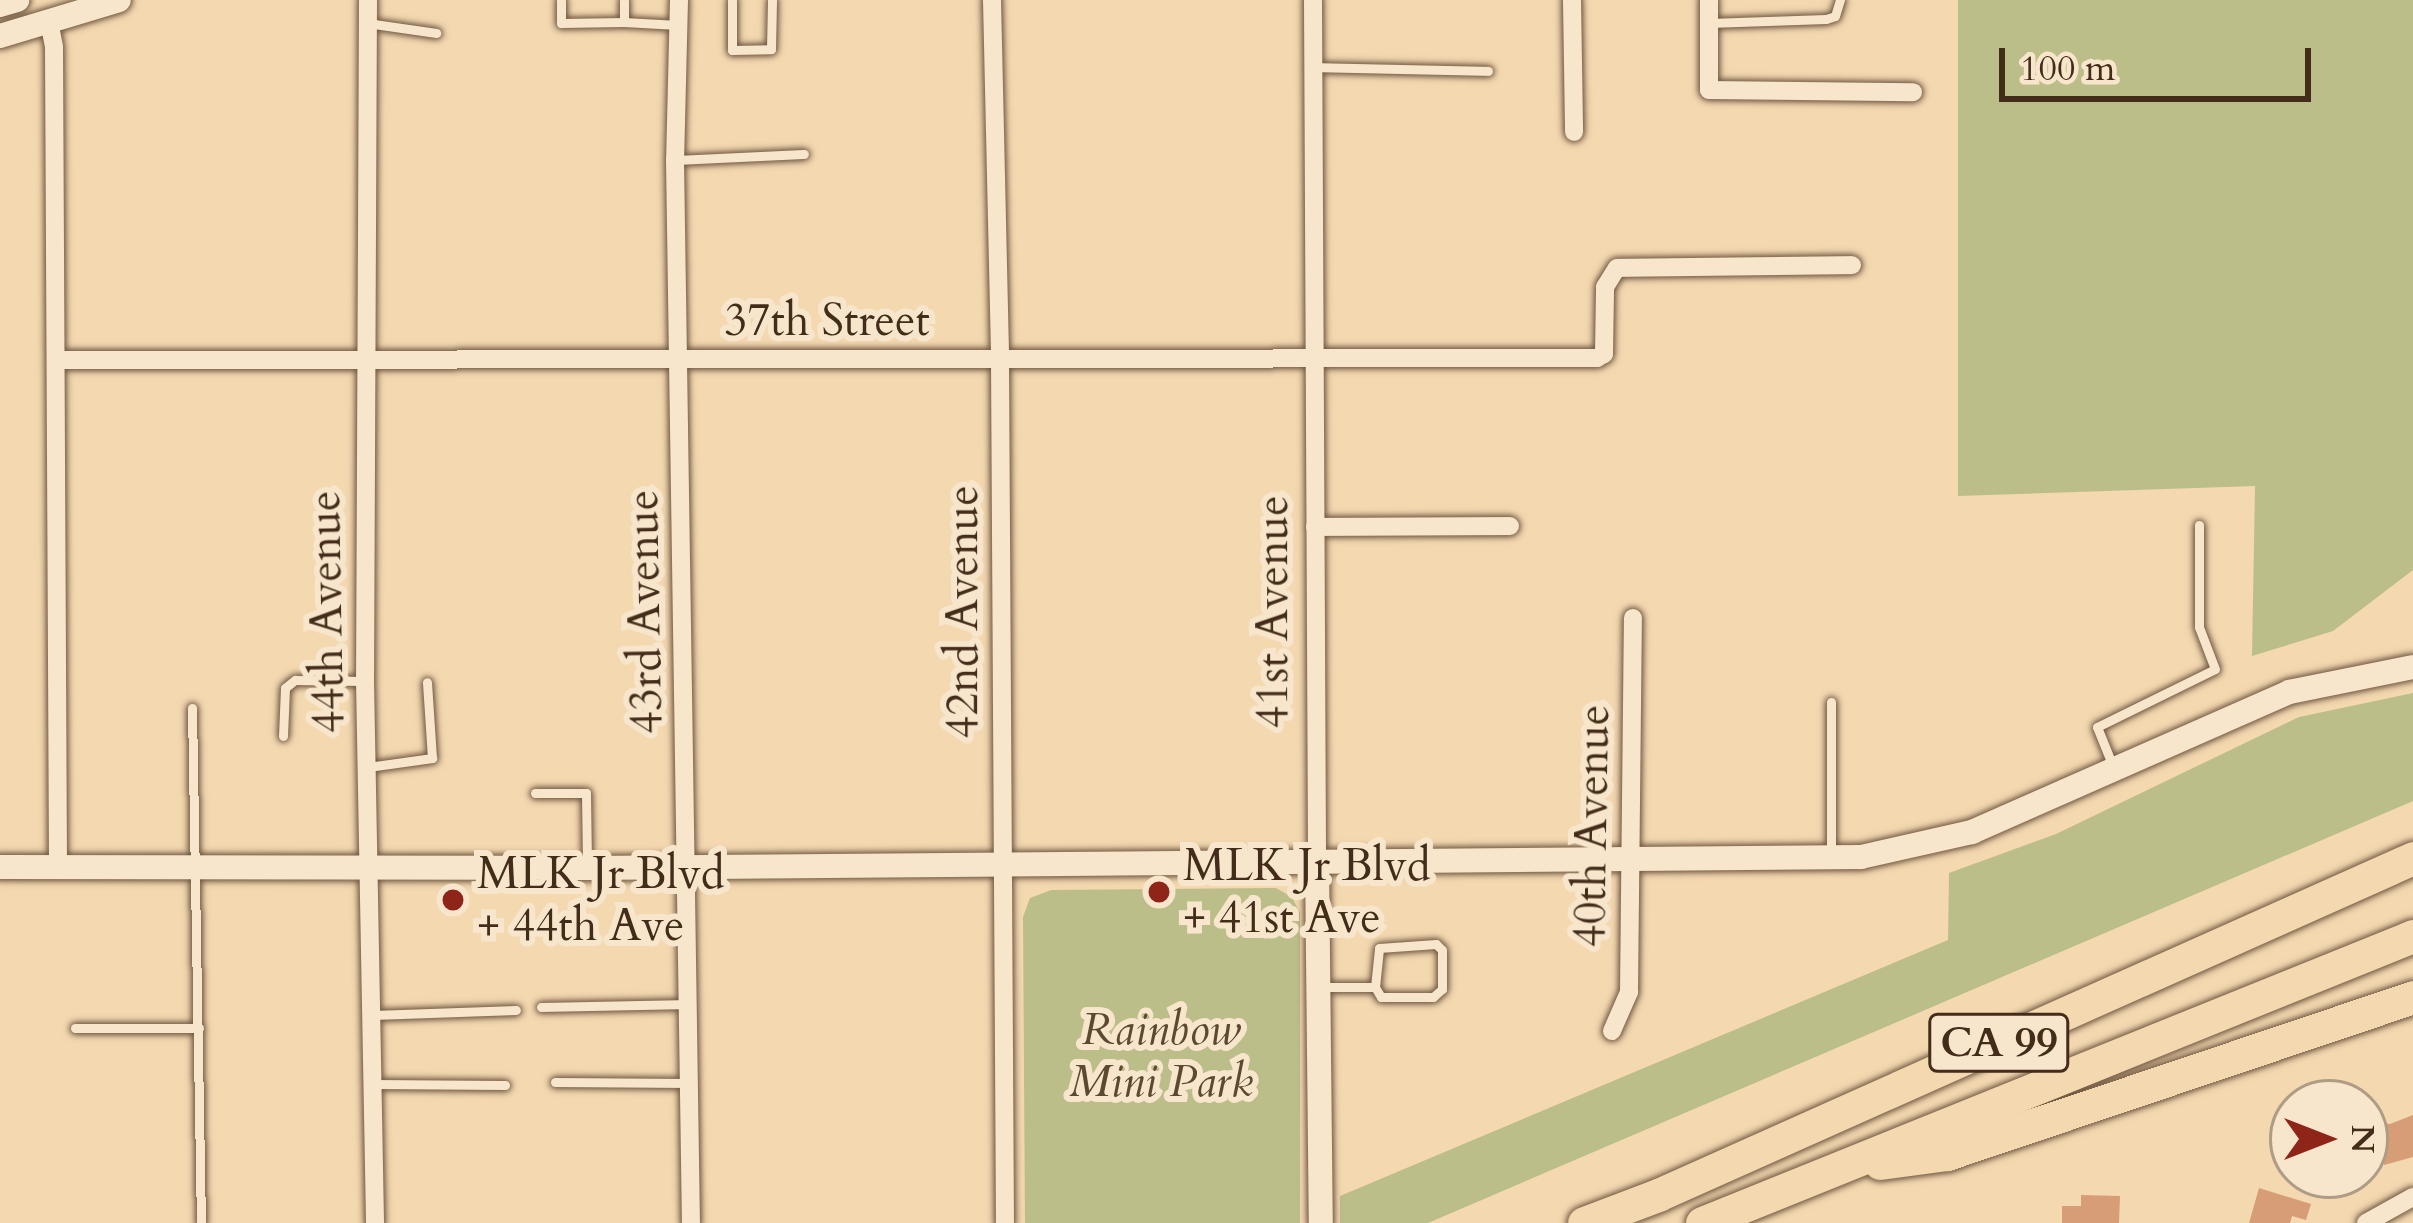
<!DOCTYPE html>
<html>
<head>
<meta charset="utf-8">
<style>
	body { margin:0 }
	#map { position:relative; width:2413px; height:1223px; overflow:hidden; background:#f3d8b0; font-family:Cardo,serif }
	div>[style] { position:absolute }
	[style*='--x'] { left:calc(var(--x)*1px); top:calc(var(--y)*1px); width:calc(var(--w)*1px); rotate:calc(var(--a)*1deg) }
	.green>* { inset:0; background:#bcbe8a }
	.building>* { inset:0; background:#d79d77 }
	.roads { filter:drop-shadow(0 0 3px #705740) drop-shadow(0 0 3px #705740) }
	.lane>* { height:9px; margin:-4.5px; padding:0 4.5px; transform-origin:4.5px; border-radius:4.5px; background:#f7e6cc }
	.street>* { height:18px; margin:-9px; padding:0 9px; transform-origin:9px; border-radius:9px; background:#f7e6cc }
	.secondary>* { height:24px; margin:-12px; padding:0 12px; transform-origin:12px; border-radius:12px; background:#f7e6cc }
	.highway>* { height:33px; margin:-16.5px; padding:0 16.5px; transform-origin:16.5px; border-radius:16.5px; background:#f3d8b0 }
	.dots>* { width:33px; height:33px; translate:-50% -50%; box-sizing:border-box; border:6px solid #f7e6cc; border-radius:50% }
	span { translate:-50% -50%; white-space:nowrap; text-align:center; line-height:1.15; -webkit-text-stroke:12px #f7e6cc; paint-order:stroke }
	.shield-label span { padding:3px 9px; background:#f7e6cc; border:3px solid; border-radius:9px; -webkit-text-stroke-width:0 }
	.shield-label { font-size:42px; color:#442c1a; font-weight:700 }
	.street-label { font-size:45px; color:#442c1a }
	.poi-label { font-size:45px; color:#442c1a }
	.left { translate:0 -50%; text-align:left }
	.park-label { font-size:45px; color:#5c4930; font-style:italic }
	.north { position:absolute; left:2269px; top:1079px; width:120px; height:120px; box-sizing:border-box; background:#f7e6cc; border:3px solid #af9c85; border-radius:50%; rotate:90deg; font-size:33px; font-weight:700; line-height:48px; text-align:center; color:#442c1a }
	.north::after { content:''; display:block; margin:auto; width:42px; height:54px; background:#8f2418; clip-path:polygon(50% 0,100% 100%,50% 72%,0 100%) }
	.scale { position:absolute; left:1999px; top:48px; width:312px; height:54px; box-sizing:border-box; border:6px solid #442c1a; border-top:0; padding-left:15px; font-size:36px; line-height:42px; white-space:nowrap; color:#442c1a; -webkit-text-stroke:9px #f7e6cc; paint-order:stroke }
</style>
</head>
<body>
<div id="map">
	<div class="green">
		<div style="clip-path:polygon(1958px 0,2413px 0,2413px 570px,2333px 631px,2252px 656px,2255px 486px,1958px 496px)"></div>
		<div style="clip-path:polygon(2413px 693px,2413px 801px,1428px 1223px,1340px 1223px,1340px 1196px,1948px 940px,1949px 873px,2056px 834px,2299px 717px)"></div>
		<div style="clip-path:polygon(1276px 888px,1292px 897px,1300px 913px,1300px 1223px,1025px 1223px,1023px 917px,1030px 898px,1051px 890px)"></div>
	</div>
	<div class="building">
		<div style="clip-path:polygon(2413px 1115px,2413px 1157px,2384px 1165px,2381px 1154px,2365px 1158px,2365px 1119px,2379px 1116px,2381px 1123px,2390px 1124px)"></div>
		<div style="clip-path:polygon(2259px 1188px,2311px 1204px,2306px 1220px,2292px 1216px,2290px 1223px,2249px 1223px)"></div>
		<div style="clip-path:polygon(2081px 1195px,2120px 1196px,2119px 1223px,2062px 1223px,2062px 1206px,2081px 1206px)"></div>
	</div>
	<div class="roads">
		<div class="lane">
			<div style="--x:561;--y:0;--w:23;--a:90"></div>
			<div style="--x:561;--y:23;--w:63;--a:-0.9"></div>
			<div style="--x:624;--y:0;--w:22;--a:90"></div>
			<div style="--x:624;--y:22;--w:54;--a:3.2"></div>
			<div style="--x:732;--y:0;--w:50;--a:90"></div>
			<div style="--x:732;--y:50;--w:39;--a:-1"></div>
			<div style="--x:771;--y:49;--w:49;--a:-88.8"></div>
			<div style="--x:367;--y:23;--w:70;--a:8.2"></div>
			<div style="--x:1709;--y:23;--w:117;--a:-2"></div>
			<div style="--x:1826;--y:19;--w:9;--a:-18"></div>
			<div style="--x:1835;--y:16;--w:17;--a:-73"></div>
			<div style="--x:1314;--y:67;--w:174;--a:1.3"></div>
			<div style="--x:675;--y:160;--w:129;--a:-2.7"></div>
			<div style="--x:1831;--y:702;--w:151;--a:90"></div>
			<div style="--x:192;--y:708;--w:515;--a:89"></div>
			<div style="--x:283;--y:736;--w:48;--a:-87.6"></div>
			<div style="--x:285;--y:688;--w:13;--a:-39"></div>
			<div style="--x:295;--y:680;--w:70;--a:0.8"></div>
			<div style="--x:368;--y:767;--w:65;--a:-8"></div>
			<div style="--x:432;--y:758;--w:76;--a:-93.8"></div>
			<div style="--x:2114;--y:769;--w:45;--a:-112"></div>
			<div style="--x:2097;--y:727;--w:131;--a:-26.2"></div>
			<div style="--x:2215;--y:669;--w:45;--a:-110.9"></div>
			<div style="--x:2199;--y:627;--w:102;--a:-90"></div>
			<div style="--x:535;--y:793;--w:51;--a:0"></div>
			<div style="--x:586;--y:793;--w:75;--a:89.2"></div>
			<div style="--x:1319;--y:987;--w:56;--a:0"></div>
			<div style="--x:1375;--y:987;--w:39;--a:-84"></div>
			<div style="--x:1379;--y:948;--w:57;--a:-4"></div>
			<div style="--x:1436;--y:944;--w:8;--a:45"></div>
			<div style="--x:1442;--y:950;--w:39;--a:90"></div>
			<div style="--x:1442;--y:989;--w:12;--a:138"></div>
			<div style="--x:1433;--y:997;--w:52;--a:180"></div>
			<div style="--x:1381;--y:997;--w:12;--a:-121"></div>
			<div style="--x:541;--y:1007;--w:149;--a:-1.2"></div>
			<div style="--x:373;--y:1015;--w:143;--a:-2"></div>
			<div style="--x:75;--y:1028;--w:124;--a:0"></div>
			<div style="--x:555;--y:1082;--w:135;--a:0.4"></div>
			<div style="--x:373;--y:1084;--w:132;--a:0.4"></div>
		</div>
		<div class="street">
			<div style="--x:368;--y:0;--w:681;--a:90.25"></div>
			<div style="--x:365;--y:681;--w:542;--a:88.94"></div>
			<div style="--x:679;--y:0;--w:160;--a:91.4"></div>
			<div style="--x:675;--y:160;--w:1063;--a:89.14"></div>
			<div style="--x:992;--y:0;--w:360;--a:88.7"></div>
			<div style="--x:1000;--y:360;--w:863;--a:89.67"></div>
			<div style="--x:1313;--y:0;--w:861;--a:89.73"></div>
			<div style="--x:1572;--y:0;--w:132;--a:89.1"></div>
			<div style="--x:1709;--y:0;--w:90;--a:90"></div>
			<div style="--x:1709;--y:90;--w:204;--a:0.6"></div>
			<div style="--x:49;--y:21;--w:26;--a:79"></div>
			<div style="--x:54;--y:47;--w:819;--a:89.72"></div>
			<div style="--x:57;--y:360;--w:1540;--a:-0.07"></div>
			<div style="--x:1597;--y:358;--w:8;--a:-30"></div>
			<div style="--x:1604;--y:354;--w:67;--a:-89.1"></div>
			<div style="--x:1605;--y:287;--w:22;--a:-58"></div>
			<div style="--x:1617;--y:268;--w:235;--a:-0.7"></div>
			<div style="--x:1315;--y:527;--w:195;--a:-0.3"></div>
			<div style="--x:1612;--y:1031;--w:43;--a:-66.4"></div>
			<div style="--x:1629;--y:992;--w:374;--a:-89.4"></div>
			<div style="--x:2366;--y:1223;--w:54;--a:-29"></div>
		</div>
		<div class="secondary">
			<div style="--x:0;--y:5;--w:18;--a:-16"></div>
			<div style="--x:0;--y:36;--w:124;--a:-16.8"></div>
			<div style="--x:1317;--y:861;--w:362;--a:89.4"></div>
			<div style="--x:0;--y:867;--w:587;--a:0.1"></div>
			<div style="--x:587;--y:868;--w:1274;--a:-0.49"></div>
			<div style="--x:1861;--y:857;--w:114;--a:-12.7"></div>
			<div style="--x:1972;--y:832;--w:347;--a:-23.8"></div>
			<div style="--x:2289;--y:692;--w:126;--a:-11.4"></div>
		</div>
		<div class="highway">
			<div style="--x:1880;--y:1163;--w:68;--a:-7.7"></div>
			<div style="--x:1947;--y:1154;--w:492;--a:-18.6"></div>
			<div style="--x:1584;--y:1223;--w:79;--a:-20.7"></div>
			<div style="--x:1658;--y:1195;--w:827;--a:-24.05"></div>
			<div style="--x:1702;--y:1223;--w:767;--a:-21.98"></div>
		</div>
	</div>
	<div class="dots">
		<div style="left:1159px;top:892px;background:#8f2418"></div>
		<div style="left:453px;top:900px;background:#8f2418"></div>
	</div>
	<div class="shield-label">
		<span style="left:1999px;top:1043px">CA 99</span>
	</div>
	<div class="street-label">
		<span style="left:827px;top:321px">37th Street</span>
		<span style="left:327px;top:612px;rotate:-91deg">44th Avenue</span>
		<span style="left:645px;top:612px;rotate:-91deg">43rd Avenue</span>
		<span style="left:963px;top:612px;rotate:-90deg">42nd Avenue</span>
		<span style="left:1273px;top:612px;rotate:-90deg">41st Avenue</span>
		<span style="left:1592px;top:826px;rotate:-89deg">40th Avenue</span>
	</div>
	<div class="poi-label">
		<span class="left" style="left:1183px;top:892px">MLK Jr Blvd<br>+ 41st Ave</span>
		<span class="left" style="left:477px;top:900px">MLK Jr Blvd<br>+ 44th Ave</span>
	</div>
	<div class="park-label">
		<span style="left:1161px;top:1056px">Rainbow<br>Mini Park</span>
	</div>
	<div class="north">N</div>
	<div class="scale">100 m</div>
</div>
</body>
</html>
